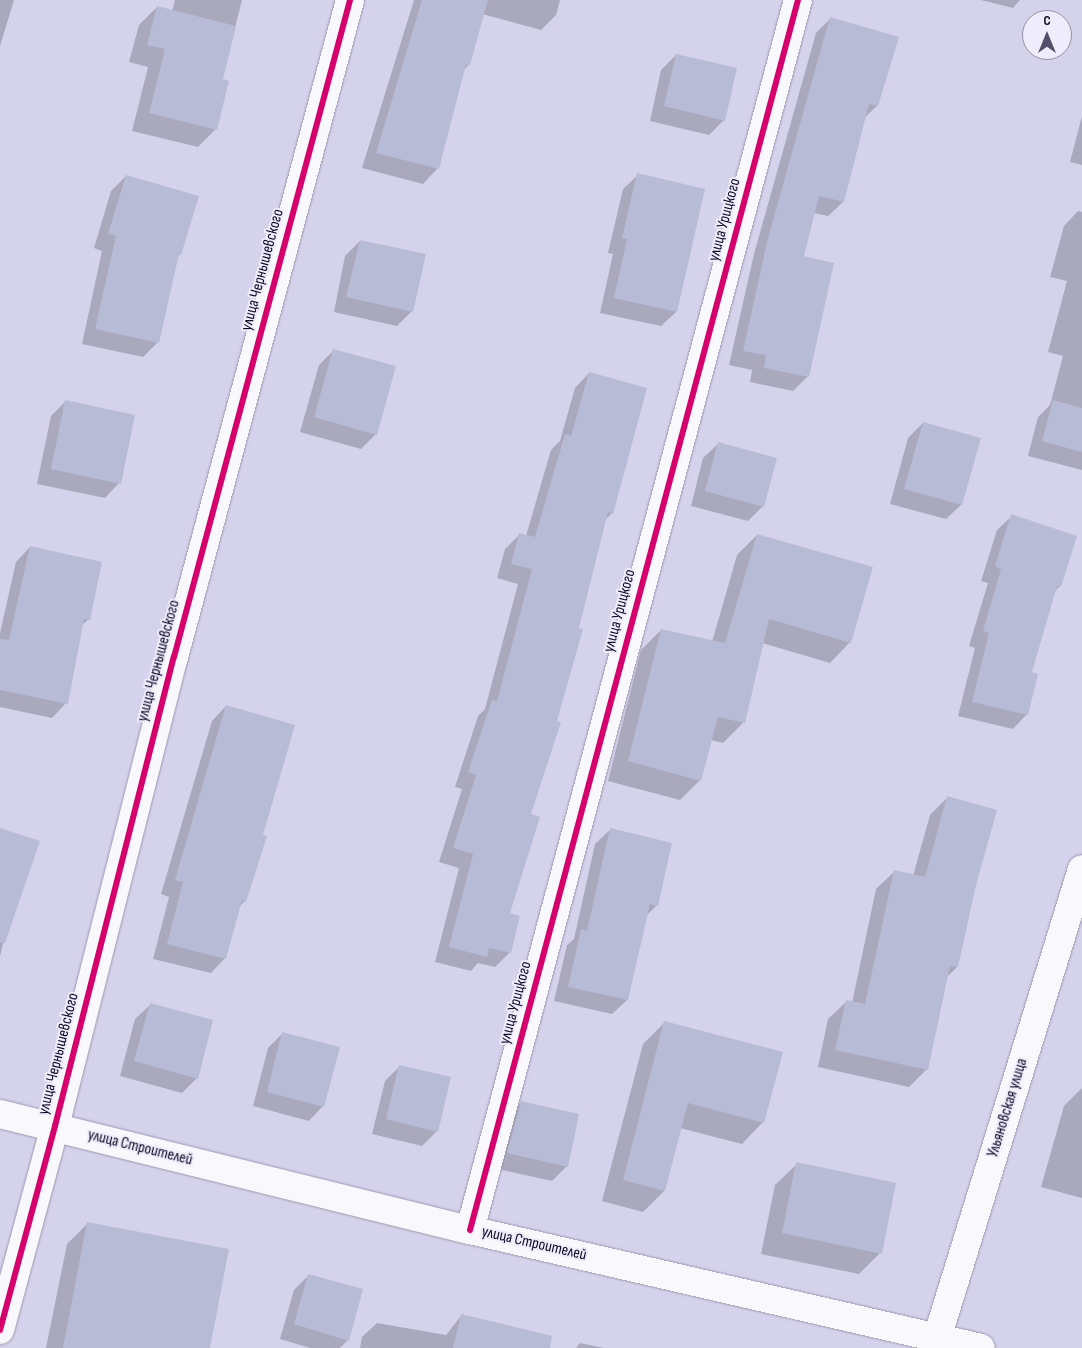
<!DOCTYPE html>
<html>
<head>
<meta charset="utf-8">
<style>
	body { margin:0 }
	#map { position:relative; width:1082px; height:1348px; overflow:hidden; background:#d5d2ec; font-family:"Sofia Sans Condensed",sans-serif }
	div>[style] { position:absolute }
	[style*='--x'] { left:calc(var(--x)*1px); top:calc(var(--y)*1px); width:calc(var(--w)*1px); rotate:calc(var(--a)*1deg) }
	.shadow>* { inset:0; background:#0003 }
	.building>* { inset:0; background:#b8bbd5 }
	.roads { filter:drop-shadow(0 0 1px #9c98b1) drop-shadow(0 0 1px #9c98b1) }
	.minor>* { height:28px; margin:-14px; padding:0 14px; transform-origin:14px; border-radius:14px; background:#f9f8fc }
	.tertiary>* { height:28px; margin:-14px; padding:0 14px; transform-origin:14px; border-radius:14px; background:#f9f8fc }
	.cycleway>* { height:6px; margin:-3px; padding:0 3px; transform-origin:3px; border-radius:3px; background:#d6006c }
	span { translate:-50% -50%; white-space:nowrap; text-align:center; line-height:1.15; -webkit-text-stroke:4px #efedfd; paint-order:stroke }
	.street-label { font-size:16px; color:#0d0722 }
	.north { position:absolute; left:1022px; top:10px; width:50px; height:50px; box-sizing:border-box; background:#efedfd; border:1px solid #9591a5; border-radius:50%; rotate:0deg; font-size:14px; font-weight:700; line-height:20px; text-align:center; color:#0d0722 }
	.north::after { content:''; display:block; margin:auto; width:18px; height:22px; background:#534e69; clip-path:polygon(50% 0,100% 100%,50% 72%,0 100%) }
</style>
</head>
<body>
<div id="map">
	<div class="shadow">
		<div style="clip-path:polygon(0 0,14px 0,0 46px)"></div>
		<div style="clip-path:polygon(175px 0,242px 0,222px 80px,216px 129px,198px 147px,132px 131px,148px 67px,129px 62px,139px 25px,157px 7px,172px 11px)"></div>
		<div style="clip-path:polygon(414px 0,560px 0,556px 15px,541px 30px,482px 14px,469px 64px,464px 70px,437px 169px,423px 184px,362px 168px)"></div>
		<div style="clip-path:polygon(981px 0,1020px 0,1013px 8px)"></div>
		<div style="clip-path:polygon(831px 18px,877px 106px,864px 118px,843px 202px,828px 216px,814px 213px,803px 257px,808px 376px,793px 391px,750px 382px,752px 370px,729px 365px,754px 254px,816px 33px)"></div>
		<div style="clip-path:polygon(676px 55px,724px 120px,709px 135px,650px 121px,661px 70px)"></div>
		<div style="clip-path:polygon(1082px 116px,1082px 165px,1070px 162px)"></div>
		<div style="clip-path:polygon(638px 175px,676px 312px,661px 326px,600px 313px,613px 254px,608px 253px,623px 189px)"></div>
		<div style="clip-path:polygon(126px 176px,180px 254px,177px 258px,157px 343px,143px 357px,82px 344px,102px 251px,94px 248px,111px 191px)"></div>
		<div style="clip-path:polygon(1078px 211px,1082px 212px,1082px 470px,1028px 456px,1038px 417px,1050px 405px,1063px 356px,1048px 352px,1067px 281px,1050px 277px,1064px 226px)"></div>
		<div style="clip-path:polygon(360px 241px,412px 311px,397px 326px,334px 312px,345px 256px)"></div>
		<div style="clip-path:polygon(334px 350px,376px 434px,361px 449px,300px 432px,319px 365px)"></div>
		<div style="clip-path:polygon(589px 373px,612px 513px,605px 520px,529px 815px,508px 914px,509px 953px,495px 967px,478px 963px,471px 971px,435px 962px,459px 868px,439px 862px,462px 789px,455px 787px,478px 716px,485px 709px,518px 584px,497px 578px,505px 549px,520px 534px,526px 536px,551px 450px,560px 441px,575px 388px)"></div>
		<div style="clip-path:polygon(66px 401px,119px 483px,105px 498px,37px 484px,51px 416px)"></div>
		<div style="clip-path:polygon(923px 423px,979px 439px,961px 505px,946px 519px,890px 504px,908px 438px)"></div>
		<div style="clip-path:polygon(718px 444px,763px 506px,748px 521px,691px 506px,703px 458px)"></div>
		<div style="clip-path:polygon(1012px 516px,1060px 586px,1054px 592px,1030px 673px,1027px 714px,1013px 729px,958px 716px,975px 648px,969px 646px,988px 583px,981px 581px,997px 530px)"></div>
		<div style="clip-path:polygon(757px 535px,850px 642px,830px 663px,762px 643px,743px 723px,723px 743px,711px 740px,700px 780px,680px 800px,608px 781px,641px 650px,661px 630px,712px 642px,737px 555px)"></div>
		<div style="clip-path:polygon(30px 547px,89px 619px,81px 626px,66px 703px,52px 718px,0 707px,0 633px,16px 562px)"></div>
		<div style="clip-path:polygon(226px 706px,261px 836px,245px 901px,238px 908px,225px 958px,211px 973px,153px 959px,169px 897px,161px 894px,212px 721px)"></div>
		<div style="clip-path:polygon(948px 797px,975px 885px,957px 967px,947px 977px,927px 1069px,909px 1087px,818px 1067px,828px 1019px,846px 1002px,852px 1003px,876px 889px,894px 872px,913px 876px,930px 815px)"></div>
		<div style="clip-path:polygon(0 829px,13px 903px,0 956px)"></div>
		<div style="clip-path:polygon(610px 830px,657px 905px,646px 916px,627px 1000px,612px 1014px,554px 1001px,567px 945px,574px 939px,595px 844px)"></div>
		<div style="clip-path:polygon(150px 1005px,197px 1078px,182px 1093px,120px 1076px,135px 1019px)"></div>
		<div style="clip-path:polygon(664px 1023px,763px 1122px,742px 1144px,680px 1128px,664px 1191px,643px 1212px,602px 1201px,643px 1044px)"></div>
		<div style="clip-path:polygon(282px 1034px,323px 1106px,309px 1121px,253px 1106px,268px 1048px)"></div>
		<div style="clip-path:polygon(400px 1066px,437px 1131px,422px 1146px,372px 1134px,385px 1081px)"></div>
		<div style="clip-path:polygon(1082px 1088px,1082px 1198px,1041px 1187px,1064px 1106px)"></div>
		<div style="clip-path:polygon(521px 1103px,567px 1166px,552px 1181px,493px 1168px,506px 1117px)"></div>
		<div style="clip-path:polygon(797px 1164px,880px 1253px,859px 1274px,761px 1254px,775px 1185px)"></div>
		<div style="clip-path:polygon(87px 1224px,199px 1348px,46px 1348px,67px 1244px)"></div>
		<div style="clip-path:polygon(309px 1275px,348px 1340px,340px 1348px,310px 1348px,280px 1339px,294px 1290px)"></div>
		<div style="clip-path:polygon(461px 1316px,507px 1348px,360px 1348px,362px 1337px,377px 1323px,446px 1335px)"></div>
		<div style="clip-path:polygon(580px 1343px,604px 1348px,576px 1348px)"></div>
	</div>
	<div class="building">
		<div style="clip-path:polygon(422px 0,488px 0,470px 65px,466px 64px,439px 169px,376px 153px)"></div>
		<div style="clip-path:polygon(157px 6px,236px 26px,223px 79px,229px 81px,217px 130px,149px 113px,165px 49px,147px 45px)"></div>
		<div style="clip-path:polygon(830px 17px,899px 37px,878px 106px,869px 104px,844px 202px,819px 196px,804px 256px,834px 263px,809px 377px,764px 368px,766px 355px,743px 351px,768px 238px)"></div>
		<div style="clip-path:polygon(676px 54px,737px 68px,725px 121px,664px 106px)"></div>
		<div style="clip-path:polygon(637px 173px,705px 189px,677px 312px,614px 298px,627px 239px,622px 238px)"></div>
		<div style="clip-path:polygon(126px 175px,199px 196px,181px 255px,179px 254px,159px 343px,95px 329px,116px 236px,108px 234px)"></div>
		<div style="clip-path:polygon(360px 240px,426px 254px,413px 312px,346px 297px)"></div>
		<div style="clip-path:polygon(333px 349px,396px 366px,377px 435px,314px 417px)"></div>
		<div style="clip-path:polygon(589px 372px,647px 388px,613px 514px,608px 512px,579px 628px,583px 629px,557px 721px,561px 722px,531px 814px,540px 817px,510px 913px,520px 916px,511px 953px,489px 948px,487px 957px,449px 947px,473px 854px,453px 848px,476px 775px,468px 772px,492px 700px,497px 701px,532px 569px,511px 564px,519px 533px,535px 537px,565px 434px,571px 436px)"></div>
		<div style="clip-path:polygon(65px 400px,135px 415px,121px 484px,51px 469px)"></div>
		<div style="clip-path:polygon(1053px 400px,1082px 408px,1082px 452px,1042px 441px)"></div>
		<div style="clip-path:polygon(923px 422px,981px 438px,962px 505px,904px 489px)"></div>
		<div style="clip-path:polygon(718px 442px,777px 458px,764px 507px,705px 491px)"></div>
		<div style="clip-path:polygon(1011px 514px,1077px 536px,1061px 587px,1057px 586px,1032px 672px,1038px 674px,1028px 715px,972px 702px,989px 633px,983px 631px,1001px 569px,995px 566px)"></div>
		<div style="clip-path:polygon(757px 534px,873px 567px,851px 643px,769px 619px,745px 723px,718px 717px,701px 781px,628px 761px,661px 629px,725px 643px)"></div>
		<div style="clip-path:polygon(30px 546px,102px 562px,90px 620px,84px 619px,68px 704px,0 690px,0 639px,9px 640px)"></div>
		<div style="clip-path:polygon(226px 705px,295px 725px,263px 835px,267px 836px,246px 902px,242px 900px,226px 959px,167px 944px,183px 882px,175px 880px)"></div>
		<div style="clip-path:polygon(947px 796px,997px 810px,976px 885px,958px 967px,950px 966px,928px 1070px,835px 1050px,846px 1000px,865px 1004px,894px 870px,925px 877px)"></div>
		<div style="clip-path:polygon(0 828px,40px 841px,5px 943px,0 942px)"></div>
		<div style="clip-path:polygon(610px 828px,672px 843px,658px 906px,650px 904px,628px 1000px,568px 987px,581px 929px,587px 931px)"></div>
		<div style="clip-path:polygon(150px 1003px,213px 1020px,198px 1079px,134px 1061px)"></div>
		<div style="clip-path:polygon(664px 1021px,783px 1052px,764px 1123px,688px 1103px,665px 1191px,623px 1180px)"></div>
		<div style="clip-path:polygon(282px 1032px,340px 1047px,324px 1107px,267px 1092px)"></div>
		<div style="clip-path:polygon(399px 1065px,451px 1077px,438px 1132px,386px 1119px)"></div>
		<div style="clip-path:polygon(521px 1101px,579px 1114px,568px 1167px,507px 1153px)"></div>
		<div style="clip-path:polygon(796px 1162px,896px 1183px,882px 1254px,782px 1233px)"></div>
		<div style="clip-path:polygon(87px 1222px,229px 1249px,210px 1348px,63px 1348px)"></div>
		<div style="clip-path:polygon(308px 1274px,363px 1289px,349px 1341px,294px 1324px)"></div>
		<div style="clip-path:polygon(461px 1314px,552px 1336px,550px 1348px,453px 1348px)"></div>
	</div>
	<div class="roads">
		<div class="minor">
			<div style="--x:470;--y:1230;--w:1273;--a:-75.07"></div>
			<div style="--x:0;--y:1330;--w:211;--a:-74.9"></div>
			<div style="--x:55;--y:1126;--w:484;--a:-75.8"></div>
			<div style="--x:174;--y:657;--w:680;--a:-75"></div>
			<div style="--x:934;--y:1348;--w:501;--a:-72.83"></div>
		</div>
		<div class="tertiary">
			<div style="--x:0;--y:1114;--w:484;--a:13.9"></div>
			<div style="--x:470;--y:1230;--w:524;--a:13"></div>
		</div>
	</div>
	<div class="cycleway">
		<div style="--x:470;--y:1230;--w:1273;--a:-75.07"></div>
		<div style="--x:0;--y:1330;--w:211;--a:-74.9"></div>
		<div style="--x:55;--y:1126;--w:484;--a:-75.8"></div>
		<div style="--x:174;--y:657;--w:680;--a:-75"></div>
	</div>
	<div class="street-label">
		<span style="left:725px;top:220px;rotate:-75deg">улица Урицкого</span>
		<span style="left:263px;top:270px;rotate:-75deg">улица Чернышевского</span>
		<span style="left:620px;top:611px;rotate:-75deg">улица Урицкого</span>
		<span style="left:159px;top:661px;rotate:-75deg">улица Чернышевского</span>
		<span style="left:516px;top:1003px;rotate:-75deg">улица Урицкого</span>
		<span style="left:59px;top:1054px;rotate:-76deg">улица Чернышевского</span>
		<span style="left:1008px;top:1108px;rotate:-73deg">Ульяновская улица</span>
		<span style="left:140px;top:1148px;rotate:14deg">улица Строителей</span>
		<span style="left:534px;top:1244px;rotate:13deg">улица Строителей</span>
	</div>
	<div class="north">С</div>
</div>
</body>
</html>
